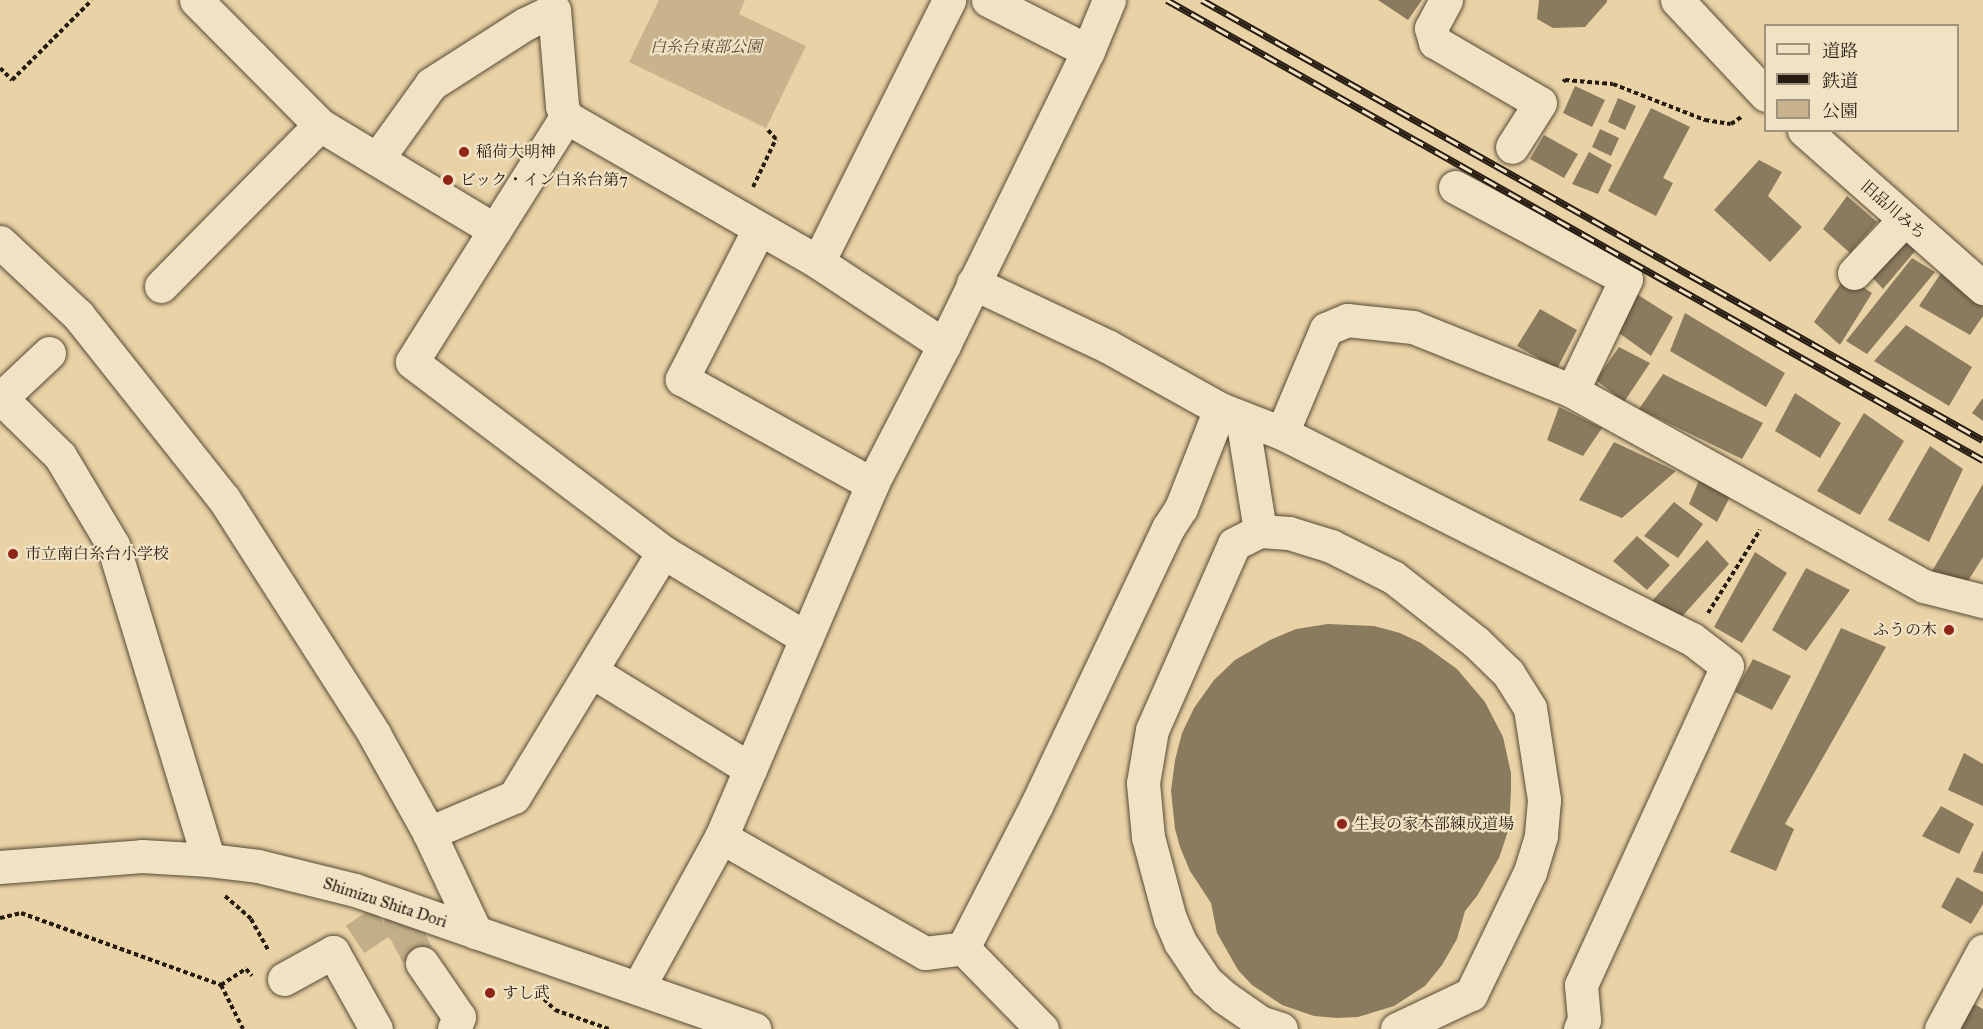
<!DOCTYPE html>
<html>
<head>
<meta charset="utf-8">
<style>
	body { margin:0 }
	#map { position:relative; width:1983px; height:1029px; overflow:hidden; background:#e9d2a5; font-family:"IM FELL Great Primer","Noto Serif JP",serif }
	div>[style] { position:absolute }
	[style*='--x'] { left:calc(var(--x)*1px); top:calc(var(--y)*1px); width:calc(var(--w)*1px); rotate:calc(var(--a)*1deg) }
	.green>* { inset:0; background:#c8b38c }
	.building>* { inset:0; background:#8b7b5e }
	.minor-tunnel>* { height:33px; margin-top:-16.5px; transform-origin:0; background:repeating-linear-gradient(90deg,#c2ae88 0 33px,transparent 0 49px) }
	.path>* { height:4px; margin-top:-2px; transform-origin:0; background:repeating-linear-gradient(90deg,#261c12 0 4.5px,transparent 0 7.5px) }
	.roads { filter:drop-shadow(0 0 2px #574a37) drop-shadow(0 0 2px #574a37) }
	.minor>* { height:33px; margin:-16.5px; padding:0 16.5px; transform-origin:16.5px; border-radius:16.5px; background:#f1e2c4 }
	.rail>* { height:7px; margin-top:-3.5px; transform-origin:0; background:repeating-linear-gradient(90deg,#f1e2c4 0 14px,#261c12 0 28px); box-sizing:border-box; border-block:2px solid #261c12 }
	.dots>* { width:16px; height:16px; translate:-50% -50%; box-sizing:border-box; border:3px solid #f1e2c4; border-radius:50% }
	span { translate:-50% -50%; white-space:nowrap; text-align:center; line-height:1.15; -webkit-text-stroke:4.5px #f1e2c4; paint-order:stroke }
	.park-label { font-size:16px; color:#574937; font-style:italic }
	.poi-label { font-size:16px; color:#261c12 }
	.left { translate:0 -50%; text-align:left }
	.right { translate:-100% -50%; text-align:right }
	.street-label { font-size:16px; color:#261c12 }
	.legend { position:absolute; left:1764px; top:24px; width:195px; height:108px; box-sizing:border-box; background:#f1e2c4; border:2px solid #a0937d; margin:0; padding:8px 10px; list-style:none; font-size:18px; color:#261c12 }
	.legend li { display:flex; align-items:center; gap:12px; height:30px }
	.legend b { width:30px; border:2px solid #a0937d }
</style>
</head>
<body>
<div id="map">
	<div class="green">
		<div style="clip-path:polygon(659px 0,745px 0,739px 14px,806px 46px,766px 128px,629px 62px)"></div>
	</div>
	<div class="building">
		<div style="clip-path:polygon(1378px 0,1422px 0,1408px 20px)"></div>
		<div style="clip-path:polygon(1539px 0,1607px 0,1607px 2px,1585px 27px,1553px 28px,1537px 19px)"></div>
		<div style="clip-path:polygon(1575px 86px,1605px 100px,1592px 127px,1563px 113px)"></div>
		<div style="clip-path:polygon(1618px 98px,1636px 106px,1625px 130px,1608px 122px)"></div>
		<div style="clip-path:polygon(1651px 108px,1690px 127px,1663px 178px,1673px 183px,1656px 216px,1608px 191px)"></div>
		<div style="clip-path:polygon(1600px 129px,1619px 138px,1611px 156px,1592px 147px)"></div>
		<div style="clip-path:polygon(1544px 135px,1578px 154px,1564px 178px,1530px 159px)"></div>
		<div style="clip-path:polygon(1589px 152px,1612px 165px,1598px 194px,1572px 184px)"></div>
		<div style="clip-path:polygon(1759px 160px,1782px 172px,1768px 196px,1802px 227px,1770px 262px,1714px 210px)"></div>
		<div style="clip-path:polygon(1847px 196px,1877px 222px,1850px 253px,1823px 229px)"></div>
		<div style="clip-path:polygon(1898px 236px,1916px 250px,1883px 289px,1870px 275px)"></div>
		<div style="clip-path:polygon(1912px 258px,1935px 272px,1867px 354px,1846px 341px)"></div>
		<div style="clip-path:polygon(1941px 273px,1983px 307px,1983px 316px,1970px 335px,1919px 306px)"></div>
		<div style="clip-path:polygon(1846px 276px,1872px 293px,1840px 345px,1814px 322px)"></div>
		<div style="clip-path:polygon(1635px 293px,1673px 317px,1651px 356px,1619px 333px)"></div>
		<div style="clip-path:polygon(1540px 309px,1577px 330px,1557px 369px,1517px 346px)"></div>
		<div style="clip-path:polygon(1685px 313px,1785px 373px,1766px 407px,1670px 351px)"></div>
		<div style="clip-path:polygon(1906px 325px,1972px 367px,1949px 406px,1874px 361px)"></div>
		<div style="clip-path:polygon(1619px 347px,1650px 363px,1624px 402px,1596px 380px)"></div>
		<div style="clip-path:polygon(1663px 374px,1763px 423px,1742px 459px,1639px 409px)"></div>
		<div style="clip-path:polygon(1795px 393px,1841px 423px,1820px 458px,1775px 431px)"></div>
		<div style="clip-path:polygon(1983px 398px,1983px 421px,1972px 413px)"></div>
		<div style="clip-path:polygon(1559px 407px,1602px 428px,1583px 456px,1547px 440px)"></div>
		<div style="clip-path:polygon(1864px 413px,1904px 441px,1860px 515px,1817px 491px)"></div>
		<div style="clip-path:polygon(1614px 442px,1676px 471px,1622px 518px,1579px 500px)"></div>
		<div style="clip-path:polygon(1930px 446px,1963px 469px,1929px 542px,1888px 520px)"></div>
		<div style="clip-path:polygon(1700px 478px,1732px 493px,1717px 522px,1689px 504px)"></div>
		<div style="clip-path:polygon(1983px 484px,1983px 557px,1966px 584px,1931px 573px)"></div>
		<div style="clip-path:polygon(1674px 502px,1703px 524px,1678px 558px,1644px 536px)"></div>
		<div style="clip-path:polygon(1637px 536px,1670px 565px,1647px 590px,1613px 561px)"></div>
		<div style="clip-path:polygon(1707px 540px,1729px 564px,1679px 620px,1651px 602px)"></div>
		<div style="clip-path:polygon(1755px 552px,1787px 573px,1742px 643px,1714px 627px)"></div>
		<div style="clip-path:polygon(1806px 568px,1850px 590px,1806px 651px,1772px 630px)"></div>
		<div style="clip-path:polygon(1328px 624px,1374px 626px,1400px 633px,1421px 643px,1457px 669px,1485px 702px,1503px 737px,1511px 773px,1511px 791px,1509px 828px,1499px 858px,1477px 896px,1465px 911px,1457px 939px,1442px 965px,1425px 986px,1394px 1006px,1358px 1017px,1337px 1018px,1314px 1016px,1282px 1005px,1252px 985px,1238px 970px,1217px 933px,1211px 903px,1190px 871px,1180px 847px,1175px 829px,1171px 791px,1175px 760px,1182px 733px,1194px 708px,1214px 680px,1235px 660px,1270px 640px,1296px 629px)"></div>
		<div style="clip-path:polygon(1841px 628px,1886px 647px,1785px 824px,1794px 829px,1776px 871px,1730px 852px)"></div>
		<div style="clip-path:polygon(1753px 659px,1791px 676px,1772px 710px,1735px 692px)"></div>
		<div style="clip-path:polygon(1964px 753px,1983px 764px,1983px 806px,1948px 790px)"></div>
		<div style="clip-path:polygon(1941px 806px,1974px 824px,1959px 854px,1922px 836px)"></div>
		<div style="clip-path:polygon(1983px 850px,1983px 874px,1973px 872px)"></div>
		<div style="clip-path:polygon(1957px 877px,1983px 892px,1983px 904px,1971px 924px,1941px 907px)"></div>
		<div style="clip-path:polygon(1969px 1001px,1983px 1009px,1983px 1029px,1960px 1029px)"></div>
	</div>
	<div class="minor-tunnel">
		<div style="--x:355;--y:939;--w:36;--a:-34"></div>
		<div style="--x:385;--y:919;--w:18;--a:19"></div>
		<div style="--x:402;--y:925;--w:43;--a:62.2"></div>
	</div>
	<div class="path">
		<div style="--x:0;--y:68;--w:17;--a:45"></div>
		<div style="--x:12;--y:80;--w:113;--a:-45"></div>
		<div style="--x:1563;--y:82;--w:3;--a:-45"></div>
		<div style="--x:1565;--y:80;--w:48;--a:4.8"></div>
		<div style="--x:1613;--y:84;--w:99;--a:21.4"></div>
		<div style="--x:1705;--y:120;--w:26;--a:9"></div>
		<div style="--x:1731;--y:124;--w:14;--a:-34"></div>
		<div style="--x:753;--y:187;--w:53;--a:-64.4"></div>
		<div style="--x:776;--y:139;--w:15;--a:-132"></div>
		<div style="--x:1708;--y:613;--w:98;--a:-57.9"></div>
		<div style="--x:225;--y:896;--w:35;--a:41"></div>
		<div style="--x:251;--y:919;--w:35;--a:61"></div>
		<div style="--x:0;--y:918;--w:22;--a:-13"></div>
		<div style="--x:21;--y:913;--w:213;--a:19.8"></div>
		<div style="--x:221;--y:985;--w:49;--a:63.4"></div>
		<div style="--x:221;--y:985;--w:30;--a:-33"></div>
		<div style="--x:246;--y:969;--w:9;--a:49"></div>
		<div style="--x:546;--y:992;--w:7;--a:106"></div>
		<div style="--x:544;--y:999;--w:16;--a:45"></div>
		<div style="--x:555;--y:1010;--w:57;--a:19.4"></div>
	</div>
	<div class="roads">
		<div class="minor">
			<div style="--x:196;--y:0;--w:176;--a:45.2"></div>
			<div style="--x:320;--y:125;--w:204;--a:31"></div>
			<div style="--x:988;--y:0;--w:112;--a:27"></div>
			<div style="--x:1446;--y:0;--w:32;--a:118"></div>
			<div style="--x:1431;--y:28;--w:15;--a:74"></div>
			<div style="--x:1435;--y:42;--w:121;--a:30.2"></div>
			<div style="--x:1540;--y:103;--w:52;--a:122.5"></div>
			<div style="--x:1677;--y:0;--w:130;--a:46.9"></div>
			<div style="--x:554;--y:10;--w:96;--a:85.2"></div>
			<div style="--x:562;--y:106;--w:12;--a:70"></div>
			<div style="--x:566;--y:117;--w:291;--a:29.9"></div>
			<div style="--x:818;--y:262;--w:151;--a:33.4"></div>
			<div style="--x:566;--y:117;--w:289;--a:122.2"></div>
			<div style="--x:412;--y:362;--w:315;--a:37.1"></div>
			<div style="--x:663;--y:552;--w:167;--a:31"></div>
			<div style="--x:1804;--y:130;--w:239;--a:41.4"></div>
			<div style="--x:377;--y:159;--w:92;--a:-54.2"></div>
			<div style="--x:431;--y:84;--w:112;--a:-32.6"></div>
			<div style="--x:525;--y:24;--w:32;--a:-26"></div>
			<div style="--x:1455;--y:187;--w:194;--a:28.3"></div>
			<div style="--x:1626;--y:279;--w:124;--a:115.7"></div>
			<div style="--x:759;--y:229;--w:169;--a:117.2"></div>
			<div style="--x:682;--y:379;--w:217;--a:28.9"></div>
			<div style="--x:0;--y:242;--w:107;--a:43.1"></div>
			<div style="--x:78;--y:315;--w:235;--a:51.6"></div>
			<div style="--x:224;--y:499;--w:279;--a:57.4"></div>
			<div style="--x:374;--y:734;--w:113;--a:60.9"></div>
			<div style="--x:429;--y:833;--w:110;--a:64.8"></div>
			<div style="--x:818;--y:262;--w:293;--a:-63.4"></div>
			<div style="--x:1854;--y:273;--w:73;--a:-46.7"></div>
			<div style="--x:973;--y:283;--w:148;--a:25.2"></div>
			<div style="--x:1107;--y:346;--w:129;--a:29.1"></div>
			<div style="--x:1220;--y:409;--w:66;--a:21.2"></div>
			<div style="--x:1282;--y:433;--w:459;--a:26.7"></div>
			<div style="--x:1692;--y:639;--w:44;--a:37.6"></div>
			<div style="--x:1727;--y:666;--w:351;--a:114.6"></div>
			<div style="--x:1581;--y:985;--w:35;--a:85"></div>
			<div style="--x:1584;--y:1020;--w:10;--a:114"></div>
			<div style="--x:161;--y:286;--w:226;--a:-45.4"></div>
			<div style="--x:49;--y:353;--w:66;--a:136.8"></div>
			<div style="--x:1;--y:398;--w:83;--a:44.5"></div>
			<div style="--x:60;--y:456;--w:104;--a:59.2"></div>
			<div style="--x:113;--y:545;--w:329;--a:73.1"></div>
			<div style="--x:1242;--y:418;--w:114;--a:80.9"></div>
			<div style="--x:1282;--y:433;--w:113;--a:-67.1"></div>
			<div style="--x:1326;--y:329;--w:23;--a:-23"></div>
			<div style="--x:1347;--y:320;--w:66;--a:6.1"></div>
			<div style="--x:1413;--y:327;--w:171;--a:21.9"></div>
			<div style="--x:1572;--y:391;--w:402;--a:29"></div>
			<div style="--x:1924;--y:586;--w:61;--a:14.3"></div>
			<div style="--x:591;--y:671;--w:187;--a:31.6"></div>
			<div style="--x:429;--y:833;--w:92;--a:-23"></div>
			<div style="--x:514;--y:797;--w:287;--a:-58.7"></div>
			<div style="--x:721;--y:837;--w:235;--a:29.6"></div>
			<div style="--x:925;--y:953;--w:38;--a:-7"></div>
			<div style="--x:963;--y:948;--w:160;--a:-62.8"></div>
			<div style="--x:1036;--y:806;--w:308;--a:-64.6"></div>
			<div style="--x:1168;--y:528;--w:24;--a:-57"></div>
			<div style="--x:1181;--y:508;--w:106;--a:-68.5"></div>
			<div style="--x:0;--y:867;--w:142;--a:-4.4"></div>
			<div style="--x:142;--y:856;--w:67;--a:3.4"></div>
			<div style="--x:209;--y:860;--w:49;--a:7"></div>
			<div style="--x:258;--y:866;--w:100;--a:13.9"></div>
			<div style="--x:355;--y:890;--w:423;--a:19.2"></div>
			<div style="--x:963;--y:948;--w:113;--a:45.7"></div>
			<div style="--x:422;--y:963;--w:65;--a:55.6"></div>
			<div style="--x:459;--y:1017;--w:13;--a:113"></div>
			<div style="--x:284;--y:979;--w:56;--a:-28.9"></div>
			<div style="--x:333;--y:952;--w:88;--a:60.8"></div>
			<div style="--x:638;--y:988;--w:172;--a:-61.2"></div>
			<div style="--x:721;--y:837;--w:384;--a:-66.8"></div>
			<div style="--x:872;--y:484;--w:157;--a:-62.6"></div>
			<div style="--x:944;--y:345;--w:327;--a:-63.9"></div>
			<div style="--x:1088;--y:51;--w:55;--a:-67.6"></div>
			<div style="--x:1281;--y:1029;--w:22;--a:-162"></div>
			<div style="--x:1260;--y:1022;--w:44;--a:-145.2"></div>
			<div style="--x:1224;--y:997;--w:24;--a:-138"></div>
			<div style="--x:1206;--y:981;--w:47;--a:-123.7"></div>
			<div style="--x:1180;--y:942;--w:25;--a:-113"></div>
			<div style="--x:1170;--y:919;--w:85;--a:-105"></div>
			<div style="--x:1148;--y:837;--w:54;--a:-95.3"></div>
			<div style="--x:1143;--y:783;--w:54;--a:-80.4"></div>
			<div style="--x:1152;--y:730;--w:203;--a:-66.2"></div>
			<div style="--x:1234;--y:544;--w:29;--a:-27"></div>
			<div style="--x:1260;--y:531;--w:29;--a:4"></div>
			<div style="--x:1289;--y:533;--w:44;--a:17.2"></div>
			<div style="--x:1331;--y:546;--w:69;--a:26.6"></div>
			<div style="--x:1393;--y:577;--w:105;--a:38.1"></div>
			<div style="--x:1476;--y:642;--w:45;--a:44.1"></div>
			<div style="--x:1508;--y:673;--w:41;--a:57.8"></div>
			<div style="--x:1530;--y:708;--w:93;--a:81.3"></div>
			<div style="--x:1544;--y:800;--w:36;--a:95"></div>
			<div style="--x:1541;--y:836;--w:38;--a:107"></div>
			<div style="--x:1530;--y:872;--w:136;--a:115.8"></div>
			<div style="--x:1471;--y:994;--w:82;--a:154.7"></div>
			<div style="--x:1941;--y:1029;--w:89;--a:-61.7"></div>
		</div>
	</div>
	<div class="rail">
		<div style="--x:1167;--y:0;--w:937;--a:29.41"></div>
		<div style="--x:1202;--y:0;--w:896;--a:29.4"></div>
	</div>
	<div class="dots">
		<div style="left:464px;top:152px;background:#8f2418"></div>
		<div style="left:448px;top:180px;background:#8f2418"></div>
		<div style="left:13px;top:554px;background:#8f2418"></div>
		<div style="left:1949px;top:630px;background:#8f2418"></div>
		<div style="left:1342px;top:824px;background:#8f2418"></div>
		<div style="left:490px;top:993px;background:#8f2418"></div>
	</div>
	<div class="park-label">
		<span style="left:706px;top:47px">白糸台東部公園</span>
	</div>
	<div class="poi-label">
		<span class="left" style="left:476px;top:152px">稲荷大明神</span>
		<span class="left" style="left:460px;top:180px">ビック・イン白糸台第7</span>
		<span class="left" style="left:25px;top:554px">市立南白糸台小学校</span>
		<span class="right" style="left:1937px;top:630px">ふうの木</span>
		<span class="left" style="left:1354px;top:824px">生長の家本部練成道場</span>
		<span class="left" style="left:502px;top:993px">すし武</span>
	</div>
	<div class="street-label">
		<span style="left:1893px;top:210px;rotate:41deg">旧品川みち</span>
		<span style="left:385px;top:903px;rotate:18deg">Shimizu Shita Dori</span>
	</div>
	<ul class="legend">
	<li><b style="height:8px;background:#f1e2c4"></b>道路</li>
	<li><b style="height:8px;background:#261c12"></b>鉄道</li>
	<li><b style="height:16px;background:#c8b38c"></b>公園</li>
	</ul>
</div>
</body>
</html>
